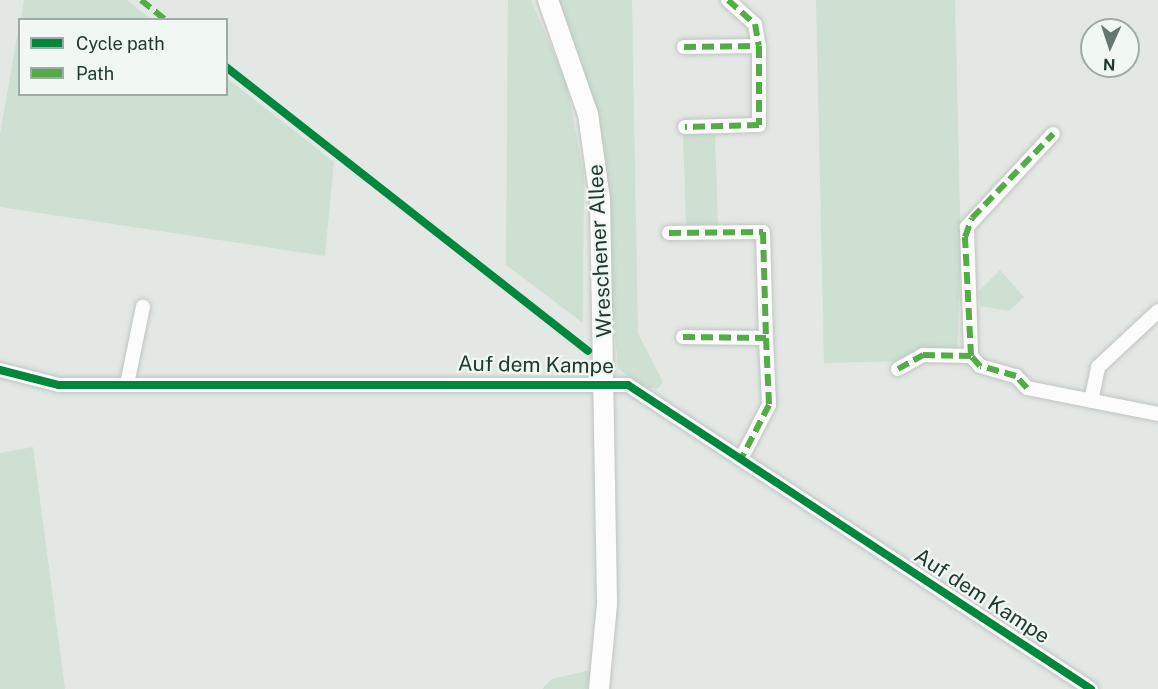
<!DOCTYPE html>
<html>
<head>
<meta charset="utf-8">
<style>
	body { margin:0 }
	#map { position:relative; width:1158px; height:689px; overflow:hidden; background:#e3e8e5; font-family:"Public Sans",sans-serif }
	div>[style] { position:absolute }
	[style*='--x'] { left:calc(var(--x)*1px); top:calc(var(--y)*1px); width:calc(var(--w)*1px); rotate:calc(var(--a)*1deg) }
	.green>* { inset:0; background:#cde0d2 }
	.roads { filter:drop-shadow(0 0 2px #c0c5c2) drop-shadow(0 0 2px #c0c5c2) }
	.street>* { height:14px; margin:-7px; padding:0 7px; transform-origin:7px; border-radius:7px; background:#fbfcfb }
	.secondary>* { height:20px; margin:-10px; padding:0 10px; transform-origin:10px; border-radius:10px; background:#fbfcfb }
	.quiet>* { height:6px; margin-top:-3px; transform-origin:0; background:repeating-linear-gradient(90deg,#53ac45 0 12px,transparent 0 18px) }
	.cycleway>* { height:8px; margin:-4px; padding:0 4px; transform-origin:4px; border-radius:4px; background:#00873e }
	span { translate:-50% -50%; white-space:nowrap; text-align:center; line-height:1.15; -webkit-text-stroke:4.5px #f1f7f3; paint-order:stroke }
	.street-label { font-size:21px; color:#233932 }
	.legend { position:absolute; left:18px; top:18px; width:210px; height:78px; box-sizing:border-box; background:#f1f7f3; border:2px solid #9faba6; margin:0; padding:8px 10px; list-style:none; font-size:18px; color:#233932 }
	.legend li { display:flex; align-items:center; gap:12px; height:30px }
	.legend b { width:30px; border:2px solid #9faba6 }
	.north { position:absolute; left:1080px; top:18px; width:60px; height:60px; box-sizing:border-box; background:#f1f7f3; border:2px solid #9faba6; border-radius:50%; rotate:183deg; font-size:16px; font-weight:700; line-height:24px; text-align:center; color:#233932 }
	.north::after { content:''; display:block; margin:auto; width:21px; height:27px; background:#667671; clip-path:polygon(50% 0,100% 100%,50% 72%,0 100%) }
</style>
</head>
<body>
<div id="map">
	<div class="green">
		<div style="clip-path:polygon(24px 0,127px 0,151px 19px,21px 19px)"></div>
		<div style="clip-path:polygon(508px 0,531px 0,566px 82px,584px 175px,583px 323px,506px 265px)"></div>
		<div style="clip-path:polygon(559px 0,632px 0,638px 333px,663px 382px,658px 389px,642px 387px,618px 368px,593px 106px)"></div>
		<div style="clip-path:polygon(816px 0,955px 0,961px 250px,957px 351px,907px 361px,824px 363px)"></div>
		<div style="clip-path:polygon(19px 26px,20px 94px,226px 94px,227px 78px,334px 162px,325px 256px,0 207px,0 134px)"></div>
		<div style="clip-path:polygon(715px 132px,718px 226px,686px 227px,683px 133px)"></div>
		<div style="clip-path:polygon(1000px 270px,1024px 297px,1009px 311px,980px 306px,979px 291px)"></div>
		<div style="clip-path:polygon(33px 447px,65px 689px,0 689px,0 453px)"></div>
		<div style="clip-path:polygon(591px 670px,588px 689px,542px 689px,552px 679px)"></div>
	</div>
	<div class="roads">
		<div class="street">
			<div style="--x:728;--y:0;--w:36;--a:42"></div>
			<div style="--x:755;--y:24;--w:22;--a:80"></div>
			<div style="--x:684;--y:47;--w:75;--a:-0.8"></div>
			<div style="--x:759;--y:46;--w:79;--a:90"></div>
			<div style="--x:759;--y:125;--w:74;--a:178.5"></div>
			<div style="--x:1053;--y:134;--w:127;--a:132.8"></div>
			<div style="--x:967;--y:227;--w:129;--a:88.2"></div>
			<div style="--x:971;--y:356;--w:13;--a:48"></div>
			<div style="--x:980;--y:366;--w:37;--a:16"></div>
			<div style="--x:1016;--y:376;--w:16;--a:47"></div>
			<div style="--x:1027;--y:388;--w:134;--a:11.2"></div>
			<div style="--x:669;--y:233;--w:94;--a:-0.6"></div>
			<div style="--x:763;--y:232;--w:106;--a:88.4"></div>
			<div style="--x:683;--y:337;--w:83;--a:0.7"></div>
			<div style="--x:766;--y:338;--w:67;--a:87.4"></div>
			<div style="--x:769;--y:405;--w:59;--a:117.4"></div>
			<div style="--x:898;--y:369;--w:29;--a:-29"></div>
			<div style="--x:923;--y:355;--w:48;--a:1.2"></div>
			<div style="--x:0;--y:370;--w:61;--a:14.3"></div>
			<div style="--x:59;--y:385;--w:569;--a:0"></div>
			<div style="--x:628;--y:385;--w:554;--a:33.29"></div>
			<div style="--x:127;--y:384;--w:79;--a:-78.3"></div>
			<div style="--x:1091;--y:401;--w:35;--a:-78"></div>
			<div style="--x:1098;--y:367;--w:82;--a:-43"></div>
		</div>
		<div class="secondary">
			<div style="--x:548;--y:0;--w:121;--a:70.7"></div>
			<div style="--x:588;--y:114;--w:86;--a:82"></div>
			<div style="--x:600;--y:199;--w:405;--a:89"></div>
			<div style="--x:607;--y:604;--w:85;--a:95.4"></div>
		</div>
	</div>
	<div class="quiet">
		<div style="--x:141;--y:0;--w:32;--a:39"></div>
		<div style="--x:728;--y:0;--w:36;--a:42"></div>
		<div style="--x:755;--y:24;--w:22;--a:80"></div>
		<div style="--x:684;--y:47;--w:75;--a:-0.8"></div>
		<div style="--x:759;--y:46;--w:79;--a:90"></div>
		<div style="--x:759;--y:125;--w:74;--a:178.5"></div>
		<div style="--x:669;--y:233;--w:94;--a:-0.6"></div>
		<div style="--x:763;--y:232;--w:106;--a:88.4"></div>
		<div style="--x:683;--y:337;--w:83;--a:0.7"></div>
		<div style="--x:766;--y:338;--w:67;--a:87.4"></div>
		<div style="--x:769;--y:405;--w:59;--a:117.4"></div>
		<div style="--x:898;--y:369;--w:29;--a:-29"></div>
		<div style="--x:923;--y:355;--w:48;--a:1.2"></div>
		<div style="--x:1027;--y:388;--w:16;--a:-133"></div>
		<div style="--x:1016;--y:376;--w:37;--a:-164"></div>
		<div style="--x:980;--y:366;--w:13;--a:-132"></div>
		<div style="--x:971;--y:356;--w:119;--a:-92.9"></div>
		<div style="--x:965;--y:237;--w:20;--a:-70"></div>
		<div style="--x:972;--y:218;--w:117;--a:-46"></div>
	</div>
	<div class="cycleway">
		<div style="--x:226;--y:67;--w:460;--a:38.1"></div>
		<div style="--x:0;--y:370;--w:61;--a:14.3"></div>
		<div style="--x:59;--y:385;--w:569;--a:0"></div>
		<div style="--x:628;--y:385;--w:554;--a:33.29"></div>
	</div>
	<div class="street-label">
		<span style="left:600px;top:251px;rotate:-93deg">Wreschener Allee</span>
		<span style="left:536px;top:365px;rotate:1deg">Auf dem Kampe</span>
		<span style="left:982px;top:596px;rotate:33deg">Auf dem Kampe</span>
	</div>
	<ul class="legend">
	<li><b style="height:8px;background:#00873e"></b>Cycle path</li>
	<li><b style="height:8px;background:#53ac45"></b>Path</li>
	</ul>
	<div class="north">N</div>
</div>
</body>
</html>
